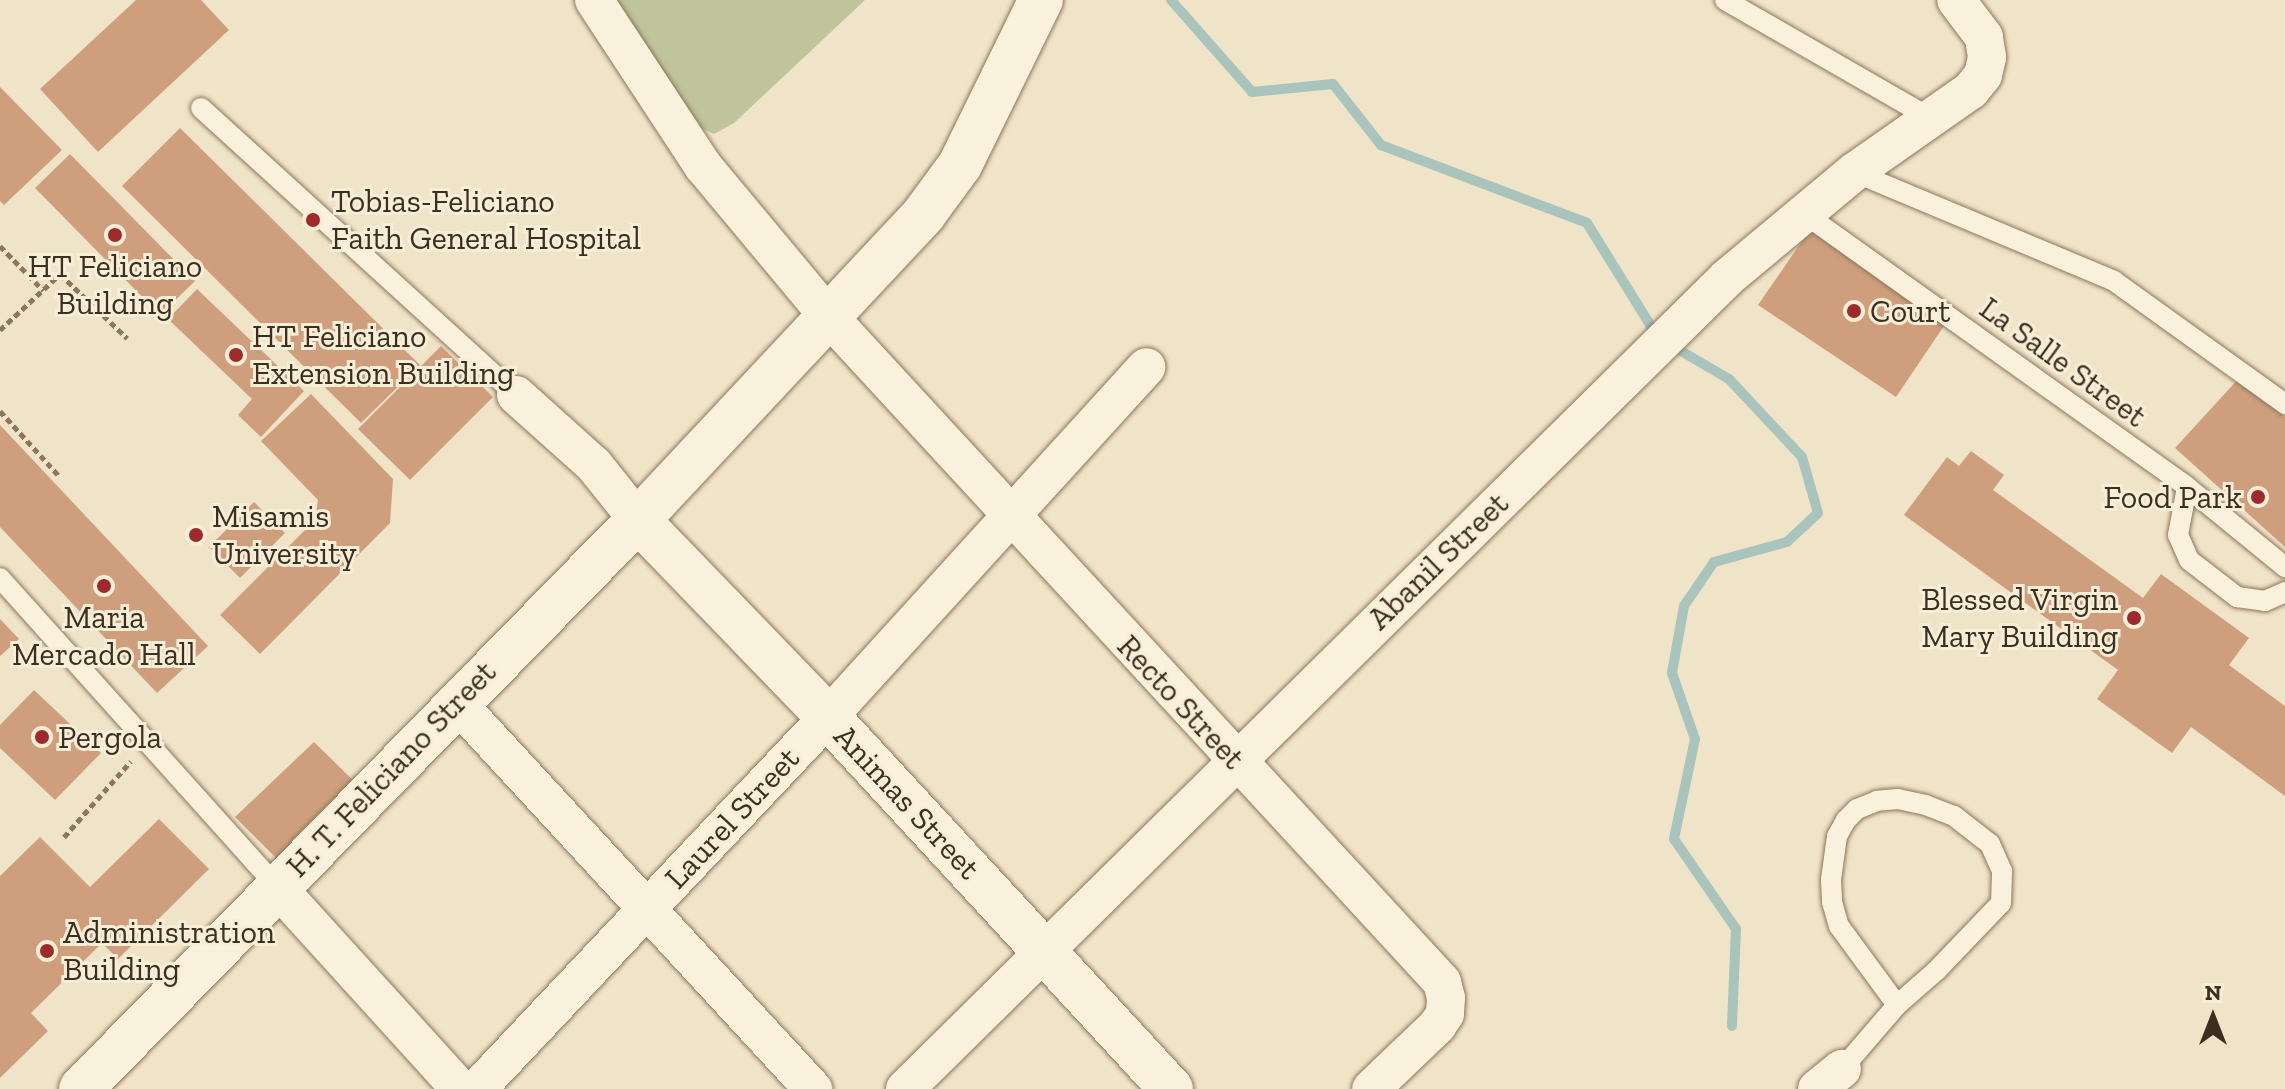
<!DOCTYPE html>
<html>
<head>
<meta charset="utf-8">
<style>
	body { margin:0 }
	#map { position:relative; width:2285px; height:1089px; overflow:hidden; background:#f0e4c8; font-family:"Zilla Slab",serif }
	div>[style] { position:absolute }
	[style*='--x'] { left:calc(var(--x)*1px); top:calc(var(--y)*1px); width:calc(var(--w)*1px); rotate:calc(var(--a)*1deg) }
	.cemetery>* { inset:0; background:#bfc49a }
	.stream>* { height:10px; margin:-5px; padding:0 5px; transform-origin:5px; border-radius:5px; background:#a9c4bc }
	.building>* { inset:0; background:#cf9f7d }
	.path>* { height:5px; margin-top:-2.5px; transform-origin:0; background:repeating-linear-gradient(90deg,#8d765c 0 6px,transparent 0 10px) }
	.roads { filter:drop-shadow(0 0 2px #8d765c) drop-shadow(0 0 2px #8d765c) }
	.service>* { height:20px; margin:-10px; padding:0 10px; transform-origin:10px; border-radius:10px; background:#faf1dc }
	.minor>* { height:38px; margin:-19px; padding:0 19px; transform-origin:19px; border-radius:19px; background:#faf1dc }
	.tertiary>* { height:44px; margin:-22px; padding:0 22px; transform-origin:22px; border-radius:22px; background:#faf1dc }
	.dots>* { width:22px; height:22px; translate:-50% -50%; box-sizing:border-box; border:4px solid #f7eed8; border-radius:50% }
	span { translate:-50% -50%; white-space:nowrap; text-align:center; line-height:1.15; -webkit-text-stroke:6px #f7eed8; paint-order:stroke }
	.poi-label { font-size:32px; color:#3d2e20 }
	.left { translate:0 -50%; text-align:left }
	.right { translate:-100% -50%; text-align:right }
	.street-label { font-size:32px; color:#3d2e20 }
	.north { position:absolute; left:2173px; top:977px; width:80px; height:80px; -webkit-text-stroke:6px #f7eed8; paint-order:stroke; rotate:0deg; font-size:22px; font-weight:700; line-height:32px; text-align:center; color:#3d2e20 }
	.north::after { content:''; display:block; margin:auto; width:28px; height:36px; background:#3d2e20; clip-path:polygon(50% 0,100% 100%,50% 72%,0 100%) }
</style>
</head>
<body>
<div id="map">
	<div class="cemetery">
		<div style="clip-path:polygon(614px 0,865px 0,734px 123px,714px 134px,698px 127px)"></div>
	</div>
	<div class="stream">
		<div style="--x:1171;--y:0;--w:123;--a:48.6"></div>
		<div style="--x:1252;--y:92;--w:81;--a:-5.6"></div>
		<div style="--x:1333;--y:84;--w:78;--a:51.8"></div>
		<div style="--x:1381;--y:145;--w:220;--a:20.7"></div>
		<div style="--x:1587;--y:223;--w:133;--a:58.2"></div>
		<div style="--x:1681;--y:351;--w:56;--a:30.3"></div>
		<div style="--x:1729;--y:379;--w:107;--a:46.9"></div>
		<div style="--x:1802;--y:457;--w:58;--a:74.1"></div>
		<div style="--x:1818;--y:513;--w:42;--a:136.9"></div>
		<div style="--x:1787;--y:542;--w:76;--a:164.7"></div>
		<div style="--x:1714;--y:562;--w:53;--a:124.3"></div>
		<div style="--x:1684;--y:606;--w:68;--a:100.2"></div>
		<div style="--x:1672;--y:673;--w:70;--a:70.8"></div>
		<div style="--x:1695;--y:739;--w:102;--a:101.9"></div>
		<div style="--x:1674;--y:839;--w:109;--a:55.4"></div>
		<div style="--x:1736;--y:929;--w:97;--a:92.4"></div>
	</div>
	<div class="building">
		<div style="clip-path:polygon(136px 0,201px 0,229px 30px,98px 152px,40px 89px)"></div>
		<div style="clip-path:polygon(0 87px,62px 150px,4px 205px,0 201px)"></div>
		<div style="clip-path:polygon(180px 128px,420px 365px,361px 423px,122px 186px)"></div>
		<div style="clip-path:polygon(70px 154px,195px 281px,160px 315px,35px 188px)"></div>
		<div style="clip-path:polygon(1813px 225px,1950px 317px,1896px 397px,1758px 305px)"></div>
		<div style="clip-path:polygon(197px 289px,304px 391px,261px 437px,238px 415px,252px 399px,168px 319px)"></div>
		<div style="clip-path:polygon(441px 346px,493px 397px,410px 480px,358px 429px)"></div>
		<div style="clip-path:polygon(2240px 377px,2285px 417px,2285px 547px,2175px 448px)"></div>
		<div style="clip-path:polygon(311px 394px,393px 479px,390px 523px,260px 654px,220px 615px,315px 520px,318px 500px,261px 441px)"></div>
		<div style="clip-path:polygon(0 425px,208px 646px,157px 693px,0 527px)"></div>
		<div style="clip-path:polygon(1971px 451px,2004px 475px,1993px 490px,2143px 598px,2161px 574px,2249px 638px,2229px 665px,2285px 706px,2285px 796px,2191px 727px,2172px 753px,2097px 699px,2118px 670px,1904px 515px,1947px 457px,1959px 466px)"></div>
		<div style="clip-path:polygon(254px 502px,285px 533px,240px 578px,209px 547px)"></div>
		<div style="clip-path:polygon(0 619px,19px 639px,0 656px)"></div>
		<div style="clip-path:polygon(34px 690px,101px 753px,55px 800px,0 748px,0 725px)"></div>
		<div style="clip-path:polygon(314px 742px,360px 787px,282px 864px,235px 817px)"></div>
		<div style="clip-path:polygon(159px 819px,209px 869px,118px 959px,102px 943px,31px 1013px,48px 1031px,0 1078px,0 876px,40px 837px,90px 887px)"></div>
	</div>
	<div class="path">
		<div style="--x:0;--y:246;--w:62;--a:45.7"></div>
		<div style="--x:0;--y:330;--w:82;--a:-43"></div>
		<div style="--x:60;--y:274;--w:93;--a:43.7"></div>
		<div style="--x:0;--y:411;--w:89;--a:47.7"></div>
		<div style="--x:64;--y:837;--w:101;--a:-48.6"></div>
	</div>
	<div class="roads">
		<div class="service">
			<div style="--x:1725;--y:0;--w:237;--a:29.9"></div>
			<div style="--x:201;--y:108;--w:426;--a:42.3"></div>
			<div style="--x:1854;--y:172;--w:282;--a:22.7"></div>
			<div style="--x:2114;--y:281;--w:211;--a:35.7"></div>
			<div style="--x:1802;--y:212;--w:473;--a:35.5"></div>
			<div style="--x:2187;--y:487;--w:127;--a:39.2"></div>
			<div style="--x:2187;--y:487;--w:49;--a:100.6"></div>
			<div style="--x:2178;--y:535;--w:27;--a:66"></div>
			<div style="--x:2189;--y:560;--w:61;--a:37.6"></div>
			<div style="--x:2237;--y:597;--w:28;--a:8"></div>
			<div style="--x:2265;--y:601;--w:22;--a:-24"></div>
			<div style="--x:0;--y:578;--w:414;--a:48.1"></div>
			<div style="--x:1842;--y:1069;--w:84;--a:-49.3"></div>
			<div style="--x:1897;--y:1005;--w:52;--a:-41.1"></div>
			<div style="--x:1936;--y:971;--w:94;--a:-46.3"></div>
			<div style="--x:2001;--y:903;--w:32;--a:-88"></div>
			<div style="--x:2002;--y:871;--w:30;--a:-114"></div>
			<div style="--x:1990;--y:844;--w:46;--a:-142.1"></div>
			<div style="--x:1954;--y:816;--w:30;--a:-159"></div>
			<div style="--x:1926;--y:805;--w:29;--a:-168"></div>
			<div style="--x:1898;--y:799;--w:21;--a:175"></div>
			<div style="--x:1877;--y:801;--w:22;--a:158"></div>
			<div style="--x:1857;--y:809;--w:16;--a:135"></div>
			<div style="--x:1846;--y:820;--w:18;--a:119"></div>
			<div style="--x:1837;--y:836;--w:44;--a:97.8"></div>
			<div style="--x:1831;--y:880;--w:22;--a:87"></div>
			<div style="--x:1832;--y:902;--w:25;--a:74"></div>
			<div style="--x:1839;--y:926;--w:98;--a:53.7"></div>
		</div>
		<div class="minor">
			<div style="--x:594;--y:0;--w:199;--a:56.7"></div>
			<div style="--x:703;--y:166;--w:197;--a:50.2"></div>
			<div style="--x:829;--y:317;--w:904;--a:47.33"></div>
			<div style="--x:1442;--y:982;--w:16;--a:76"></div>
			<div style="--x:1446;--y:998;--w:16;--a:94"></div>
			<div style="--x:1445;--y:1014;--w:14;--a:124"></div>
			<div style="--x:1437;--y:1026;--w:91;--a:136.3"></div>
			<div style="--x:516;--y:395;--w:105;--a:41.9"></div>
			<div style="--x:594;--y:465;--w:70;--a:51.3"></div>
			<div style="--x:456;--y:702;--w:527;--a:47.31"></div>
			<div style="--x:276;--y:886;--w:274;--a:47.8"></div>
			<div style="--x:477;--y:1089;--w:511;--a:-46.66"></div>
			<div style="--x:828;--y:717;--w:473;--a:-47.7"></div>
			<div style="--x:905;--y:1089;--w:1155;--a:-44.61"></div>
			<div style="--x:1727;--y:278;--w:165;--a:-39.8"></div>
			<div style="--x:1854;--y:172;--w:143;--a:-35"></div>
			<div style="--x:1971;--y:90;--w:19;--a:-51"></div>
			<div style="--x:1983;--y:75;--w:18;--a:-77"></div>
			<div style="--x:1987;--y:57;--w:20;--a:-99"></div>
			<div style="--x:1984;--y:37;--w:46;--a:-127.1"></div>
			<div style="--x:1817;--y:1089;--w:32;--a:-39"></div>
		</div>
		<div class="tertiary">
			<div style="--x:638;--y:520;--w:274;--a:46"></div>
			<div style="--x:828;--y:717;--w:506;--a:47.32"></div>
			<div style="--x:81;--y:1089;--w:796;--a:-45.61"></div>
			<div style="--x:638;--y:520;--w:419;--a:-46.9"></div>
			<div style="--x:924;--y:214;--w:61;--a:-53.7"></div>
			<div style="--x:960;--y:165;--w:184;--a:-63.9"></div>
		</div>
	</div>
	<div class="dots">
		<div style="left:313px;top:220px;background:#9e2a2b"></div>
		<div style="left:115px;top:235px;background:#9e2a2b"></div>
		<div style="left:1854px;top:311px;background:#9e2a2b"></div>
		<div style="left:236px;top:355px;background:#9e2a2b"></div>
		<div style="left:2258px;top:497px;background:#9e2a2b"></div>
		<div style="left:196px;top:535px;background:#9e2a2b"></div>
		<div style="left:104px;top:586px;background:#9e2a2b"></div>
		<div style="left:2134px;top:618px;background:#9e2a2b"></div>
		<div style="left:42px;top:737px;background:#9e2a2b"></div>
		<div style="left:47px;top:951px;background:#9e2a2b"></div>
	</div>
	<div class="poi-label">
		<span class="left" style="left:331px;top:220px">Tobias-Feliciano<br>Faith General Hospital</span>
		<span style="left:115px;top:285px">HT Feliciano<br>Building</span>
		<span class="left" style="left:1870px;top:311px">Court</span>
		<span class="left" style="left:252px;top:355px">HT Feliciano<br>Extension Building</span>
		<span class="right" style="left:2242px;top:497px">Food Park</span>
		<span class="left" style="left:212px;top:535px">Misamis<br>University</span>
		<span class="right" style="left:2118px;top:618px">Blessed Virgin<br>Mary Building</span>
		<span style="left:104px;top:636px">Maria<br>Mercado Hall</span>
		<span class="left" style="left:58px;top:737px">Pergola</span>
		<span class="left" style="left:63px;top:951px">Administration<br>Building</span>
	</div>
	<div class="street-label">
		<span style="left:2063px;top:362px;rotate:36deg">La Salle Street</span>
		<span style="left:1438px;top:561px;rotate:-44deg">Abanil Street</span>
		<span style="left:1181px;top:702px;rotate:47deg">Recto Street</span>
		<span style="left:391px;top:769px;rotate:-46deg">H. T. Feliciano Street</span>
		<span style="left:907px;top:802px;rotate:47deg">Animas Street</span>
		<span style="left:732px;top:818px;rotate:-47deg">Laurel Street</span>
	</div>
	<div class="north">N</div>
</div>
</body>
</html>
